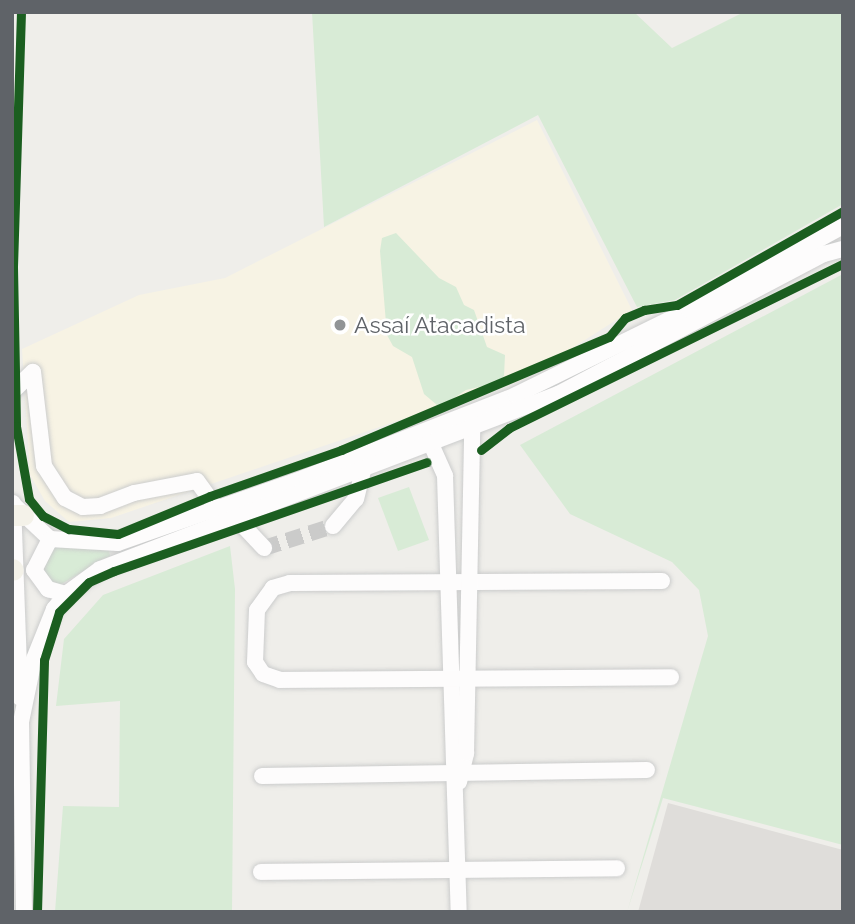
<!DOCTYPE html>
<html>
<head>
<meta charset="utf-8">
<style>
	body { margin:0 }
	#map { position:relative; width:855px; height:924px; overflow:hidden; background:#efeeea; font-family:Raleway,sans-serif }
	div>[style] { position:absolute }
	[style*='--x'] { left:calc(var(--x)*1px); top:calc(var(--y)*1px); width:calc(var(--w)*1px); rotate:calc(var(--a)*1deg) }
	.commercial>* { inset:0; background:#f7f3e4 }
	.industrial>* { inset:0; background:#dfddda }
	.green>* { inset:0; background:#d8ebd6 }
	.minor-tunnel>* { height:16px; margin-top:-8px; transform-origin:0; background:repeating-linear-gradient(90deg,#cbcbca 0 16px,transparent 0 24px) }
	.path>* { height:2.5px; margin-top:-1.25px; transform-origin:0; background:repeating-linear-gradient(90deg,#cacfcc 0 7px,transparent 0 10.5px) }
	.roads { filter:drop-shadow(0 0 2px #cbcccc) drop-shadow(0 0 2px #cbcccc) }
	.minor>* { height:16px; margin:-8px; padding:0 8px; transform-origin:8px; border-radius:8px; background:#fdfcfc }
	.major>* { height:21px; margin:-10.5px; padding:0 10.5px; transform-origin:10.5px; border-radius:10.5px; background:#f4f2e9 }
	.cycleway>* { height:9px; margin:-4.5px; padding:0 4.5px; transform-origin:4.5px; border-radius:4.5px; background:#1b5e20 }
	.dots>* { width:19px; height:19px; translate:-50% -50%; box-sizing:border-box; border:4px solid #fff; border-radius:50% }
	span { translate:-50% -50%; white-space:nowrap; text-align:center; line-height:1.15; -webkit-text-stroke:5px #fff; paint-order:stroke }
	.poi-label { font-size:23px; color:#5f6368 }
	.left { translate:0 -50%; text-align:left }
	.frame { position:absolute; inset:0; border:14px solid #5f6368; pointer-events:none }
</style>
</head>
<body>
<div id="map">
	<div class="commercial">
		<div style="clip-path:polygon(537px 120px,632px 310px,522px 380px,433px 414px,406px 418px,111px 518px,69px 522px,45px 501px,30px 475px,22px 349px,139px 295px,225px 278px)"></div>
	</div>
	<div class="industrial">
		<div style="clip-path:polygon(668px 803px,843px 850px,843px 912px,638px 912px)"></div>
	</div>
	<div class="green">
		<div style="clip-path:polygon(312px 12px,634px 12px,672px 48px,744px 12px,843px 12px,843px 204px,675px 300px,637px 307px,538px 115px,324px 227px)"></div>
		<div style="clip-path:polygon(396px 233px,439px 278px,456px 287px,464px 305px,474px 310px,487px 347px,505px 355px,504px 376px,496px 383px,466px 390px,445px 404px,437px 405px,424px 394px,412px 357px,393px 346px,387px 335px,380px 251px,382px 238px)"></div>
		<div style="clip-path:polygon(843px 274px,843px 845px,663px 798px,627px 912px,708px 636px,699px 590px,672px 562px,570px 514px,520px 445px)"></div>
		<div style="clip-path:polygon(409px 487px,429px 540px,398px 551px,378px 498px)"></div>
		<div style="clip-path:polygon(54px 545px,109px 550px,110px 556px,58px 586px,40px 574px)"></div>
		<div style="clip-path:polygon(230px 546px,235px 589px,232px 912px,55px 912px,63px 806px,119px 807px,120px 701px,56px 706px,64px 639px,103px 595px)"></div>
	</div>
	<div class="minor-tunnel">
		<div style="--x:264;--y:548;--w:72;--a:-17.7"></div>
	</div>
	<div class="path">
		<div style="--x:616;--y:330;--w:15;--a:-53"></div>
		<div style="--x:625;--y:318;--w:37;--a:-16"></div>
		<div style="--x:451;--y:404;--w:88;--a:-22.8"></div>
	</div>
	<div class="roads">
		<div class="minor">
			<div style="--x:33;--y:372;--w:95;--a:83.3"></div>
			<div style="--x:44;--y:466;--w:38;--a:57"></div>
			<div style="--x:65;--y:498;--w:20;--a:27"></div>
			<div style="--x:83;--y:507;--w:17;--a:-3"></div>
			<div style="--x:100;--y:506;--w:36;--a:-21"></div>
			<div style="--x:134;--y:493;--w:64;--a:-10.8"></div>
			<div style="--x:197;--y:481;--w:32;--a:54"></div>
			<div style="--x:12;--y:392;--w:29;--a:-44"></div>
			<div style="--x:431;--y:444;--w:35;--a:66"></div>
			<div style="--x:445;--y:476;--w:436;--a:88.2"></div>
			<div style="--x:13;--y:503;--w:195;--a:87.9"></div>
			<div style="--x:16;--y:507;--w:47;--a:43.3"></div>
			<div style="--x:234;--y:516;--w:44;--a:46.8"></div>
			<div style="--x:333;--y:526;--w:35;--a:-50"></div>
			<div style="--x:356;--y:499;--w:29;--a:-76"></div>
			<div style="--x:50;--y:539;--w:68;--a:3.4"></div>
			<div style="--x:118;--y:543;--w:199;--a:-19.3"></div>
			<div style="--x:306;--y:477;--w:225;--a:-21.3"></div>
			<div style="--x:516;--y:395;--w:193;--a:-26.2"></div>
			<div style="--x:689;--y:310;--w:175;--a:-28.6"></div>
			<div style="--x:50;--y:539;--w:35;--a:117"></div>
			<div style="--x:34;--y:570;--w:24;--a:54"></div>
			<div style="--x:48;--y:589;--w:19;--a:16"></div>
			<div style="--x:662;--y:581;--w:372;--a:179.7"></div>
			<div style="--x:290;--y:583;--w:18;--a:164"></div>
			<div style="--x:273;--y:588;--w:27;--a:126"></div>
			<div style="--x:257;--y:610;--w:52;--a:92.2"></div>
			<div style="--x:255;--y:662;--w:14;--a:56"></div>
			<div style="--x:263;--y:674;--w:18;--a:19"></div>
			<div style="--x:280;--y:680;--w:391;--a:-0.4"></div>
			<div style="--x:262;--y:776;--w:385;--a:-0.9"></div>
			<div style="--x:459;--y:782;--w:30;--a:-76"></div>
			<div style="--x:466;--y:753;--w:325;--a:-88.9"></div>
			<div style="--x:261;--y:872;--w:356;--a:-0.6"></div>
			<div style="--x:24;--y:912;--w:190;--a:-90.9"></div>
			<div style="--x:21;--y:722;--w:64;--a:-78.3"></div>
			<div style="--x:34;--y:659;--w:54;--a:-68.2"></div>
			<div style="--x:54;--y:609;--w:19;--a:-51"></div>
			<div style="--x:66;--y:594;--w:42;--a:-36.3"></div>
			<div style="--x:100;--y:569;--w:490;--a:-20.9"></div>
			<div style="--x:558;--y:394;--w:301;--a:-27.8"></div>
			<div style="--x:824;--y:254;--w:20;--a:-15"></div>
		</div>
		<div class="major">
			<div style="--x:12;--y:515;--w:11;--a:0"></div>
			<div style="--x:12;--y:569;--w:1;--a:45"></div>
		</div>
	</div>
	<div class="cycleway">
		<div style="--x:21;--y:12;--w:255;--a:91.8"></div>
		<div style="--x:13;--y:267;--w:159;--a:88.9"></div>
		<div style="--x:16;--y:426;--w:74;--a:79.9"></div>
		<div style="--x:29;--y:499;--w:22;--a:51"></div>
		<div style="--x:43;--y:516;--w:29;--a:27"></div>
		<div style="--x:69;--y:529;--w:49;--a:5.8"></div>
		<div style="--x:118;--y:534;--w:100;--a:-22.4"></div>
		<div style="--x:210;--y:496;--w:139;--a:-19.3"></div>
		<div style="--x:341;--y:450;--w:291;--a:-22.9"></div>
		<div style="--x:609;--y:337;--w:25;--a:-50"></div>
		<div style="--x:625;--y:318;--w:21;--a:-23"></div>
		<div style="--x:644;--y:310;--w:33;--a:-9"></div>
		<div style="--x:677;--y:305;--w:191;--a:-29.5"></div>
		<div style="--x:481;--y:450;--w:36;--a:-38"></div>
		<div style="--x:509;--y:428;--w:372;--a:-26.2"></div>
		<div style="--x:37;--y:912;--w:252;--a:-88.4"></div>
		<div style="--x:44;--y:660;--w:50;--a:-72.6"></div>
		<div style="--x:59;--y:612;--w:42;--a:-45"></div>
		<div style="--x:89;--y:582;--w:27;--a:-24"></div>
		<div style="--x:114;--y:571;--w:331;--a:-19.2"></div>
	</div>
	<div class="dots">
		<div style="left:340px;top:325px;background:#919496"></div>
	</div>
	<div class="poi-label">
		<span class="left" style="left:354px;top:325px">Assaí Atacadista</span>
	</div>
	<div class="frame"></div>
</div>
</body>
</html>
